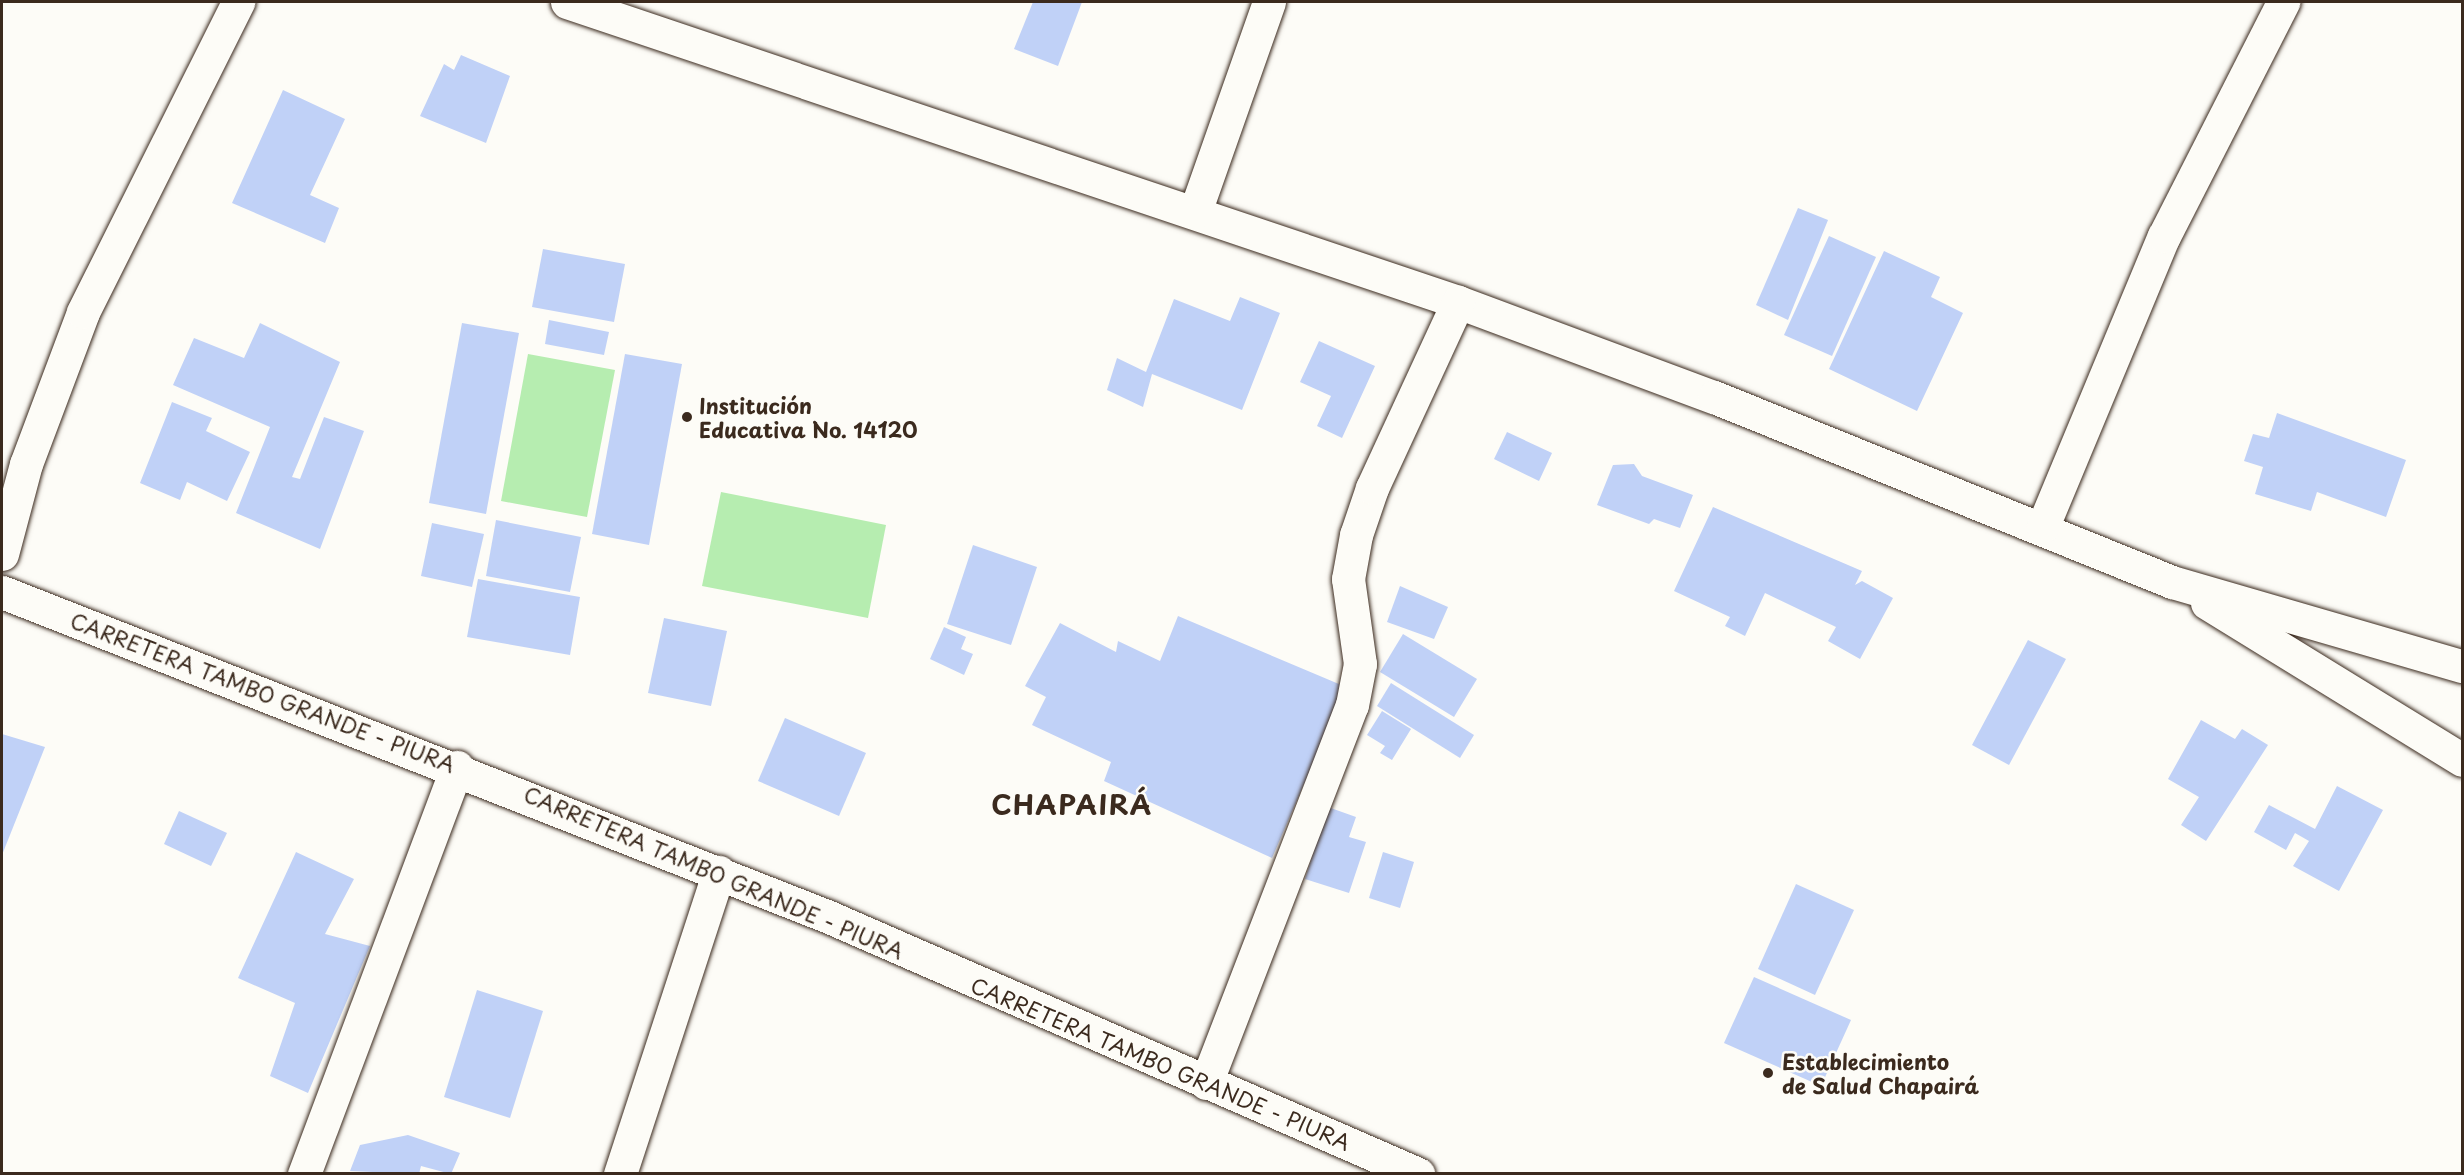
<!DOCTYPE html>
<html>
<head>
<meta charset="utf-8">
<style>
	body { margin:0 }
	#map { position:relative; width:2464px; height:1175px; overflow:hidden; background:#fdfcf7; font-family:"Playpen Sans",sans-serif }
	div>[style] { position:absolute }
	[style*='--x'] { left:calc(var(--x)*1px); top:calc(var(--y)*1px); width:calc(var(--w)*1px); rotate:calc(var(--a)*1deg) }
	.green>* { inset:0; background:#b6edb0 }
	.building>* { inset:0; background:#c0d1f7 }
	.roads { filter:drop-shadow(0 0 2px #3b2a1e) drop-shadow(0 0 2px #3b2a1e) }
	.minor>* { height:33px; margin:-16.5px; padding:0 16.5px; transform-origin:16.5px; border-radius:16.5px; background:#fdfcf7 }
	.secondary>* { height:33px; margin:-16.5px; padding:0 16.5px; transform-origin:16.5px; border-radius:16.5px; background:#fdfcf7 }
	.dots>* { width:16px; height:16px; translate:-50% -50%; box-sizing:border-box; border:3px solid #fdfcf7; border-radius:50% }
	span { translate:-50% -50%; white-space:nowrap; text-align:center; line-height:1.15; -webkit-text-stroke:5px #fdfcf7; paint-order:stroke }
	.poi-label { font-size:21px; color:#3b2a1e; font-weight:700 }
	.left { translate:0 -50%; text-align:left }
	.street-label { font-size:21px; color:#3b2a1e }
	.district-label { font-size:27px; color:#3b2a1e; font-weight:700; letter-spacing:1.5px }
	.frame { position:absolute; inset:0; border:3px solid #3b2a1e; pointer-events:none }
</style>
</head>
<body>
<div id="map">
	<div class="green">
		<div style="clip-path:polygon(528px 354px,615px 370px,587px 517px,501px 501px)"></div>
		<div style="clip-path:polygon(721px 492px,886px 525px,868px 618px,702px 586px)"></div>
	</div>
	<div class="building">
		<div style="clip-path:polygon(1033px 2px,1082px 2px,1058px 66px,1014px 49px)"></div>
		<div style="clip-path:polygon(461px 55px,510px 76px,486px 143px,420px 116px,444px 64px,454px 70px)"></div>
		<div style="clip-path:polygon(283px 90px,345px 119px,310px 195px,339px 208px,325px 243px,232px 203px)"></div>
		<div style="clip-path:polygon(1798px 208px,1828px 220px,1788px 320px,1756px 305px)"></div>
		<div style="clip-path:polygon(1829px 236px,1876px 257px,1832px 356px,1784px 335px)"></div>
		<div style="clip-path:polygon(543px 249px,625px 264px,614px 322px,532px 307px)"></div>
		<div style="clip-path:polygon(1884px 251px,1940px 277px,1931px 297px,1963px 313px,1917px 411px,1829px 369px)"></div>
		<div style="clip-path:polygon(1240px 297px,1280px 313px,1242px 410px,1152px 374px,1143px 407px,1107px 390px,1117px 358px,1146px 372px,1174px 299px,1230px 321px)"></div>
		<div style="clip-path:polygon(549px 320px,609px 332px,604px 355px,545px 344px)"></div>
		<div style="clip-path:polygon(260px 323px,340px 362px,292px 477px,300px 479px,324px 417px,364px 431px,320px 549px,236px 513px,270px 427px,173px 385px,194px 338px,244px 358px)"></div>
		<div style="clip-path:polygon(462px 323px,519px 333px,486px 514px,429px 503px)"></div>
		<div style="clip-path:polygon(1319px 341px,1375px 366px,1342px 438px,1317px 426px,1331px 396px,1300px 382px)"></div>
		<div style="clip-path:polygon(625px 354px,682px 364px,649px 545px,592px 534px)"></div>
		<div style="clip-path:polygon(172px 402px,212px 418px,206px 431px,250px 452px,227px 501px,187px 482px,180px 500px,140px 483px)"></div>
		<div style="clip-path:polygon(2277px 413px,2406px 460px,2386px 517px,2317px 492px,2311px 511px,2255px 494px,2263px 467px,2244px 461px,2253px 434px,2269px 438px)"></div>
		<div style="clip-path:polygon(1507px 432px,1552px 453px,1539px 481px,1494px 459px)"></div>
		<div style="clip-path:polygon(1634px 464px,1642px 476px,1693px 495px,1680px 528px,1654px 519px,1649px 524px,1597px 505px,1613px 465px)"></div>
		<div style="clip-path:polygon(1713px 507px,1862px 571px,1855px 585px,1862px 581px,1893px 598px,1860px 659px,1828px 641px,1836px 627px,1765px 593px,1745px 636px,1725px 626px,1730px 617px,1674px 591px)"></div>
		<div style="clip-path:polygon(496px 520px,581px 537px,570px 592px,486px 576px)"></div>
		<div style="clip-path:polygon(432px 523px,484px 534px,472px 587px,421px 576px)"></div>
		<div style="clip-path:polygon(973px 545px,1037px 567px,1011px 645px,947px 624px)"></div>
		<div style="clip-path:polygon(478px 579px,580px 597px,570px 655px,467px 637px)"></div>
		<div style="clip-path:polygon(1400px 586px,1448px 607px,1434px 639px,1387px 622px)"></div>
		<div style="clip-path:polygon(1178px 616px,1346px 687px,1272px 858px,1104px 781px,1111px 762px,1032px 725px,1046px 697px,1025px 686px,1060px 623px,1116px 652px,1118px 641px,1160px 661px)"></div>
		<div style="clip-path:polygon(664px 618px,727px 631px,711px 706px,648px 693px)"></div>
		<div style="clip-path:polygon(944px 627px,966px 637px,961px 649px,973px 654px,964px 675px,930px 659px)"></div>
		<div style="clip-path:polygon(1403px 634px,1477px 679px,1454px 717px,1380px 672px)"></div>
		<div style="clip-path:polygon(2028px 640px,2066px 659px,2009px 765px,1972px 745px)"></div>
		<div style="clip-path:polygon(1391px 683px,1474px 735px,1460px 758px,1377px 706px)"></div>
		<div style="clip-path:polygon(1382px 711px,1411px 729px,1392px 760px,1380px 753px,1385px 746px,1367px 735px)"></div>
		<div style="clip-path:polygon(785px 718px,866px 753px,839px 816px,758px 781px)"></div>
		<div style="clip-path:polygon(2201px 720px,2235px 739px,2242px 729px,2268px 745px,2206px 841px,2181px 825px,2199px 797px,2168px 779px)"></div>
		<div style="clip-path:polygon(2px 734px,45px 747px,2px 855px)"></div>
		<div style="clip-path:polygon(2337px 786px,2383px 810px,2339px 891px,2293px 866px,2309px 841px,2295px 833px,2286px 850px,2254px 832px,2269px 805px,2315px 829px)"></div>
		<div style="clip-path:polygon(1328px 807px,1356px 817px,1349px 837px,1366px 842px,1349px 893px,1305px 879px)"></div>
		<div style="clip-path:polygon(179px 811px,227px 833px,211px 866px,164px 844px)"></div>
		<div style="clip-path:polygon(296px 852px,354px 879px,325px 934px,370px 946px,308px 1093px,270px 1076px,295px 1003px,238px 978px)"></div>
		<div style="clip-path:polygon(1383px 852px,1414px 862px,1400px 908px,1369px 898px)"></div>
		<div style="clip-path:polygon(1796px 884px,1854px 910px,1815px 995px,1758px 969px)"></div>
		<div style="clip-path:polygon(1754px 977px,1851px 1020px,1821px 1086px,1724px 1043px)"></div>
		<div style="clip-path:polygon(477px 990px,543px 1011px,510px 1118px,444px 1097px)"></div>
		<div style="clip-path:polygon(408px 1135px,460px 1153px,451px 1174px,421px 1166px,419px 1174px,350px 1171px,360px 1145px)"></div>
	</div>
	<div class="roads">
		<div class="minor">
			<div style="--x:567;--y:2;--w:940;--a:18.61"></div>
			<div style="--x:1458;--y:302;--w:273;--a:20.4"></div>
			<div style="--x:1714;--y:397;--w:494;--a:22"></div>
			<div style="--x:2172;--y:582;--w:302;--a:16.2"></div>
			<div style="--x:1195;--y:212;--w:223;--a:-70.6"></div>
			<div style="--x:2043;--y:526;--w:314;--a:-67.4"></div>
			<div style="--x:2164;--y:236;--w:263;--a:-63"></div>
			<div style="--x:2;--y:554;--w:93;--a:-75.1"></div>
			<div style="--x:26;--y:464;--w:162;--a:-69.4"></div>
			<div style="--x:83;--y:312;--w:347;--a:-63.4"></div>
			<div style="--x:2207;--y:603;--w:299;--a:31.6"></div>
			<div style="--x:1206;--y:1083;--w:405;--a:-68.9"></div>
			<div style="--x:1352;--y:705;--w:42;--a:-79"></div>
			<div style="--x:1360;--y:664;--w:86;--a:-98"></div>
			<div style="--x:1348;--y:579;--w:45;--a:-79.7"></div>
			<div style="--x:1356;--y:535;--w:50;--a:-71.2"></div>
			<div style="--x:1372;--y:488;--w:205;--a:-65.2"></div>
			<div style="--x:304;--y:1174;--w:435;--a:-69.4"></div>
			<div style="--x:620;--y:1174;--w:318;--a:-71.9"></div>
		</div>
		<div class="secondary">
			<div style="--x:2;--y:592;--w:889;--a:21.45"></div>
			<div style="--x:829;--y:917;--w:643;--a:23.57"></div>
		</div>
	</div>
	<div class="dots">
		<div style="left:687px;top:417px;background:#3b2a1e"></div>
		<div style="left:1768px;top:1073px;background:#3b2a1e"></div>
	</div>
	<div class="poi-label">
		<span class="left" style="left:699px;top:417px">Institución<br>Educativa No. 14120</span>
		<span class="left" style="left:1782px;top:1073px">Establecimiento<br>de Salud Chapairá</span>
	</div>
	<div class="street-label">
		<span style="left:263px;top:692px;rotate:21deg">CARRETERA TAMBO GRANDE - PIURA</span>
		<span style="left:714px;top:872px;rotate:23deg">CARRETERA TAMBO GRANDE - PIURA</span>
		<span style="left:1161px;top:1063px;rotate:23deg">CARRETERA TAMBO GRANDE - PIURA</span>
	</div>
	<div class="district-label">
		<span style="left:1072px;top:804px">CHAPAIRÁ</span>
	</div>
	<div class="frame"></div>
</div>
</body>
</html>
